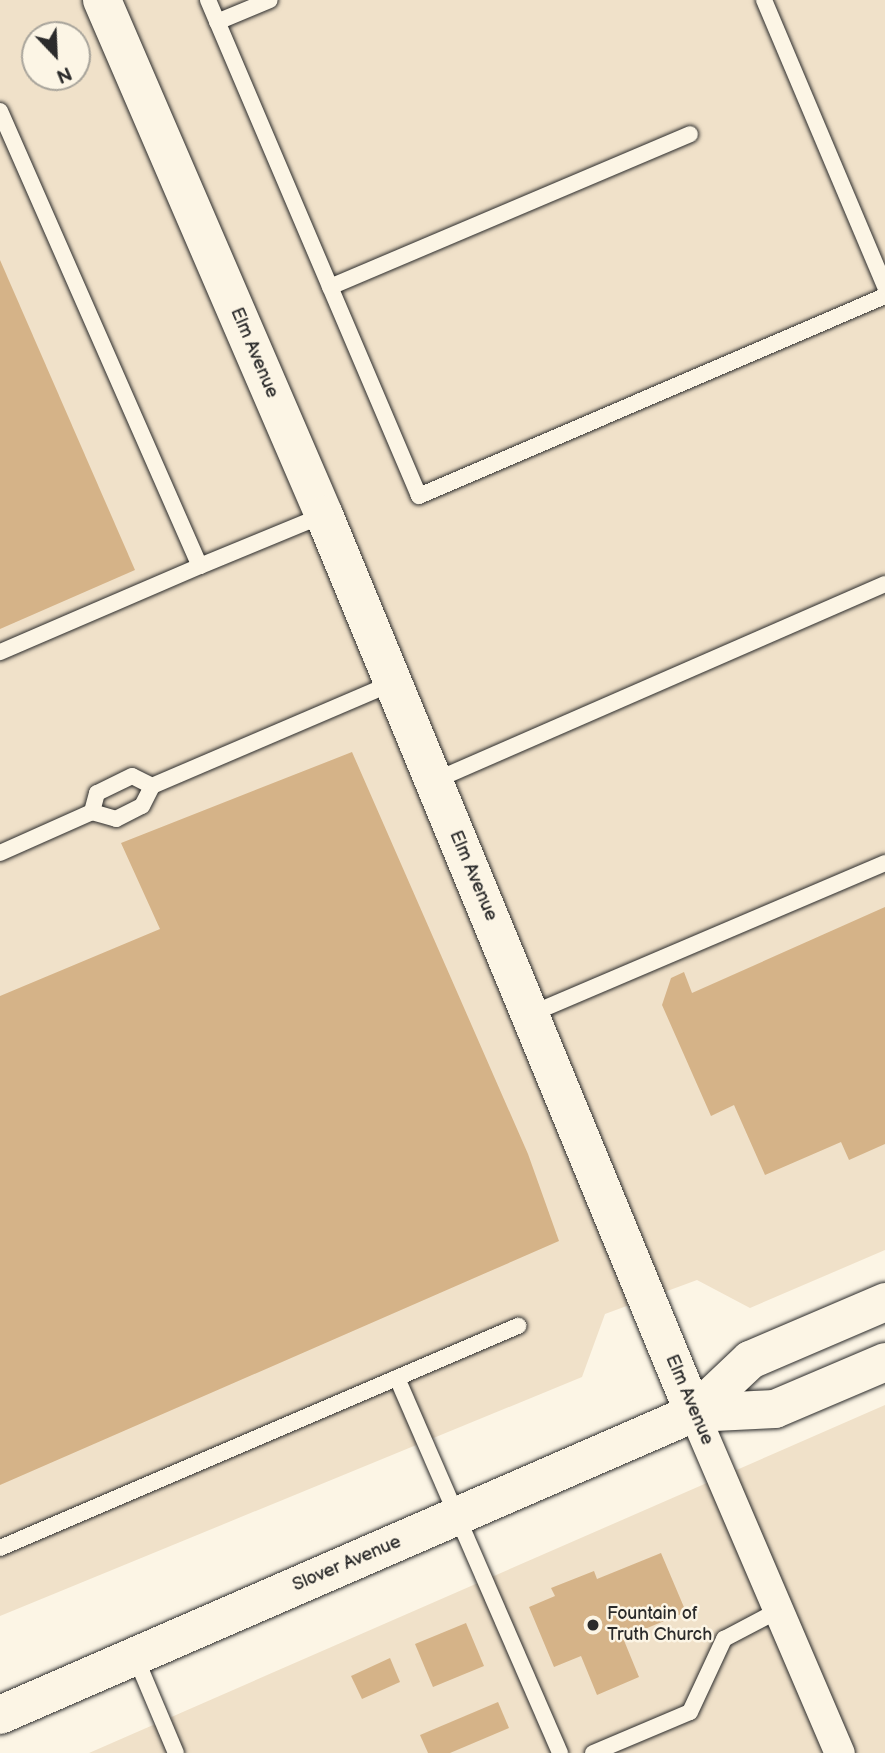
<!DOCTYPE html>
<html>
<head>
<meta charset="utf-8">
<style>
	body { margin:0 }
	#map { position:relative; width:885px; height:1753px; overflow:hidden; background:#fcf5e5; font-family:"Balsamiq Sans",sans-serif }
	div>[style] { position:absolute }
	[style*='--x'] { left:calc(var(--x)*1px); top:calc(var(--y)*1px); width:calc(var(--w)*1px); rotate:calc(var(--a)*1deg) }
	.built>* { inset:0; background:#f0e1c9 }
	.building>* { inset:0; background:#d5b388 }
	.roads { filter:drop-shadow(0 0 2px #2b2b2b) drop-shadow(0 0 2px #2b2b2b) }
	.service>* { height:16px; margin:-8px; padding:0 8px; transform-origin:8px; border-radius:8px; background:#fcf5e5 }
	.minor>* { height:30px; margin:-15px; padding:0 15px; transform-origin:15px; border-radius:15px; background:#fcf5e5 }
	.tertiary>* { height:38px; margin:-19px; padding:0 19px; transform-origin:19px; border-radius:19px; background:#fcf5e5 }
	.secondary>* { height:38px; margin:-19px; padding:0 19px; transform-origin:19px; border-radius:19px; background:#fcf5e5 }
	.dots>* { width:19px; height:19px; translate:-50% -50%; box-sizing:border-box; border:4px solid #fcf5e5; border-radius:50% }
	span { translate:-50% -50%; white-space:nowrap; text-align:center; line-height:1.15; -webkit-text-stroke:5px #fcf5e5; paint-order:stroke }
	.street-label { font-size:18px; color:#2b2b2b }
	.poi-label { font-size:18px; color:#2b2b2b }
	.left { translate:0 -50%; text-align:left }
	.north { position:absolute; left:21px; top:21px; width:70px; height:70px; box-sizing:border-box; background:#fcf5e5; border:2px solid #a8a49b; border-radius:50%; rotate:157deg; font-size:19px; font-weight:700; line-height:28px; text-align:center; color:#2b2b2b }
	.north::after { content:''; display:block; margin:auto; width:24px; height:32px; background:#2b2b2b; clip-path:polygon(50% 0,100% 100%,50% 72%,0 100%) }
</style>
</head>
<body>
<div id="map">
	<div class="built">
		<div style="clip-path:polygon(evenodd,0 0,885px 0,885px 1250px,750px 1308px,697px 1280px,605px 1314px,582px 1377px,0 1616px,0 0,35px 35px,77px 35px,77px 77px,35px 77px,35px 35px)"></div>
		<div style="clip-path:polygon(885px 1405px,885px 1753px,89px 1753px,773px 1454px)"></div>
	</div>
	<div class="building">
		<div style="clip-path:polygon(0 260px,135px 570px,0 629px)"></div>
		<div style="clip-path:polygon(352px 752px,528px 1154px,559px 1241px,0 1485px,0 996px,160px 929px,121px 843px)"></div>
		<div style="clip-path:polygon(885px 907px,885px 1144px,849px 1160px,841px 1142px,765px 1175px,734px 1105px,711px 1116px,662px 1005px,671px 978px,684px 972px,692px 993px)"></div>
		<div style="clip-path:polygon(661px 1553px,686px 1612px,623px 1638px,639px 1677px,597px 1695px,581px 1656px,554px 1667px,529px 1607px,555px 1596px,551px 1588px,594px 1571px,597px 1579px)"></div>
		<div style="clip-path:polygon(466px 1623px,484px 1666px,433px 1687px,415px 1644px)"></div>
		<div style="clip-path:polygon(390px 1658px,400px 1682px,362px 1699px,351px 1676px)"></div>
		<div style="clip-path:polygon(498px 1702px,509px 1728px,450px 1753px,428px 1753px,420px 1735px)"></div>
	</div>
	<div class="roads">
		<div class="service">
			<div style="--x:208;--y:0;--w:539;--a:66.95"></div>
			<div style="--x:419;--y:496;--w:507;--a:-23.23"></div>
			<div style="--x:764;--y:0;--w:311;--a:67.1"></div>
			<div style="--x:217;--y:22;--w:57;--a:-22.5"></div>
			<div style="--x:0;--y:111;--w:497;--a:66.3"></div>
			<div style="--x:200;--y:566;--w:218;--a:156.7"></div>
			<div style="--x:330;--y:287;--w:391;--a:-23"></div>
			<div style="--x:200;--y:566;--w:134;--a:-22.4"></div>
			<div style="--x:434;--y:781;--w:492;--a:-23.6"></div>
			<div style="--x:152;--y:786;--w:22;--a:-153"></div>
			<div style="--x:132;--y:776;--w:39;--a:154"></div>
			<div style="--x:97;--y:793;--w:20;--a:105"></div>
			<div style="--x:92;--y:812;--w:25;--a:16"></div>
			<div style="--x:116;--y:819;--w:29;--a:-27"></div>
			<div style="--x:142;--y:806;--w:22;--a:-63"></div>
			<div style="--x:152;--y:786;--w:261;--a:-23.2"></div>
			<div style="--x:0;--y:853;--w:101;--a:-24"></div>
			<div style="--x:531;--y:1014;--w:385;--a:-23.1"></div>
			<div style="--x:397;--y:1378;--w:409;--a:66.5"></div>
			<div style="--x:0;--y:1548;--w:564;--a:-23.2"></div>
			<div style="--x:135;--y:1656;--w:105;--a:67.1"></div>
			<div style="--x:593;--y:1753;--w:105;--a:-22.9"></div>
			<div style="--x:690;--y:1712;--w:81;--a:-65"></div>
			<div style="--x:724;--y:1639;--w:62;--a:-27.8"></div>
		</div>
		<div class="minor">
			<div style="--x:694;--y:1413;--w:370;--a:66.8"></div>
		</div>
		<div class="tertiary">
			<div style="--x:102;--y:0;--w:561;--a:66.68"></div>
			<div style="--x:324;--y:515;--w:971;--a:67.61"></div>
		</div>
		<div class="secondary">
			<div style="--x:694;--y:1413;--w:81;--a:-2.8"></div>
			<div style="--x:775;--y:1409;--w:120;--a:-23.1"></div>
			<div style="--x:0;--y:1715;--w:757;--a:-23.52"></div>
			<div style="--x:694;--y:1413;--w:77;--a:-43.4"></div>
			<div style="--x:750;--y:1360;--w:147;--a:-23.2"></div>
		</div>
	</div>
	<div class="dots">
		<div style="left:593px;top:1625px;background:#2b2b2b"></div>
	</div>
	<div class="street-label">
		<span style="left:254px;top:353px;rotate:67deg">Elm Avenue</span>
		<span style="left:473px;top:876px;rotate:67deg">Elm Avenue</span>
		<span style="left:689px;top:1400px;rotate:67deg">Elm Avenue</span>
		<span style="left:347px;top:1564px;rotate:-23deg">Slover Avenue</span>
	</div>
	<div class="poi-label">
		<span class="left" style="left:607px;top:1625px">Fountain of<br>Truth Church</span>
	</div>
	<div class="north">N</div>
</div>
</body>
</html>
